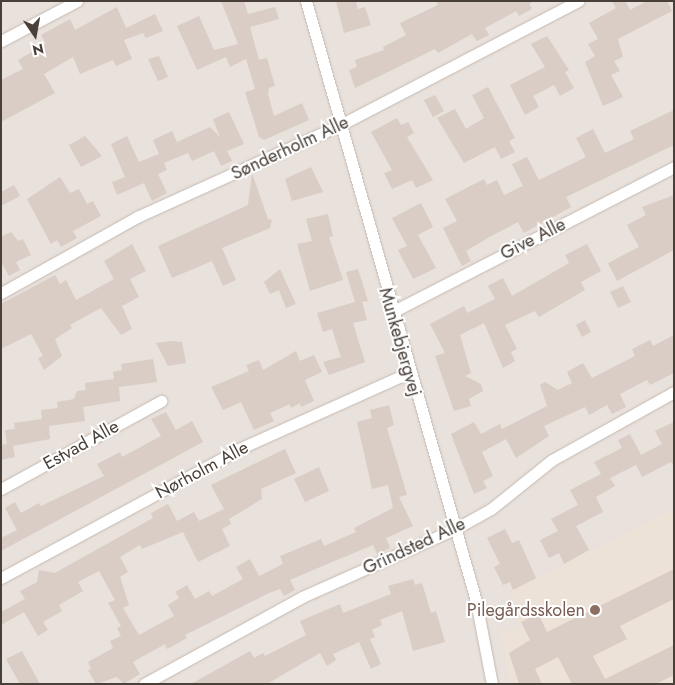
<!DOCTYPE html>
<html>
<head>
<meta charset="utf-8">
<style>
	body { margin:0 }
	#map { position:relative; width:675px; height:685px; overflow:hidden; background:#f5f1ed; font-family:Jost,sans-serif }
	div>[style] { position:absolute }
	[style*='--x'] { left:calc(var(--x)*1px); top:calc(var(--y)*1px); width:calc(var(--w)*1px); rotate:calc(var(--a)*1deg) }
	.residential>* { inset:0; background:#e9e1db }
	.education>* { inset:0; background:#ede2d8 }
	.building>* { inset:0; background:#d9cdc6 }
	.roads { filter:drop-shadow(0 0 1px #c3b9b2) drop-shadow(0 0 1px #c3b9b2) }
	.minor>* { height:11px; margin:-5.5px; padding:0 5.5px; transform-origin:5.5px; border-radius:5.5px; background:#fff }
	.dots>* { width:14px; height:14px; translate:-50% -50%; box-sizing:border-box; border:2px solid #fff; border-radius:50% }
	span { translate:-50% -50%; white-space:nowrap; text-align:center; line-height:1.15; -webkit-text-stroke:4px #fff; paint-order:stroke }
	.street-label { font-size:18px; color:#49403a }
	.education-label { font-size:18px; color:#785e54 }
	.right { translate:-100% -50%; text-align:right }
	.frame { position:absolute; inset:0; border:2px solid #49403a; pointer-events:none }
	.north { position:absolute; left:10px; top:10px; width:50px; height:50px; -webkit-text-stroke:4px #fff; paint-order:stroke; rotate:168deg; font-size:14px; font-weight:700; line-height:20px; text-align:center; color:#49403a }
	.north::after { content:''; display:block; margin:auto; width:18px; height:22px; background:#49403a; clip-path:polygon(50% 0,100% 100%,50% 72%,0 100%) }
</style>
</head>
<body>
<div id="map">
	<div class="residential">
		<div style="clip-path:polygon(1px 1px,674px 1px,674px 684px,1px 684px)"></div>
	</div>
	<div class="education">
		<div style="clip-path:polygon(674px 508px,674px 684px,510px 684px,500px 631px,519px 628px,512px 591px)"></div>
	</div>
	<div class="building">
		<div style="clip-path:polygon(221px 1px,244px 1px,248px 14px,275px 7px,279px 19px,250px 27px,259px 60px,267px 58px,275px 86px,269px 88px,268px 94px,274px 116px,302px 103px,309px 120px,264px 140px,259px 137px,245px 92px,255px 89px,246px 59px,230px 67px,226px 57px,197px 70px,177px 26px,199px 16px,214px 50px,238px 44px)"></div>
		<div style="clip-path:polygon(336px 1px,356px 1px,358px 9px,365px 7px,371px 25px,344px 33px)"></div>
		<div style="clip-path:polygon(436px 1px,534px 1px,529px 4px,532px 9px,519px 16px,516px 11px,485px 28px,489px 35px,477px 41px,472px 34px,438px 53px,435px 49px,355px 88px,349px 70px,357px 67px,355px 60px,384px 50px,383px 47px,406px 35px,400px 23px,438px 5px)"></div>
		<div style="clip-path:polygon(612px 1px,625px 1px,630px 10px,647px 1px,667px 1px,672px 11px,618px 39px,623px 57px,614px 61px,620px 71px,611px 75px,623px 97px,603px 106px,585px 62px,595px 56px,588px 44px,598px 39px,589px 23px,616px 8px)"></div>
		<div style="clip-path:polygon(117px 7px,126px 28px,155px 14px,163px 31px,146px 38px,143px 33px,124px 40px,132px 59px,116px 66px,113px 60px,80px 74px,73px 57px,44px 74px,55px 93px,1px 122px,1px 80px,23px 69px,18px 60px,46px 44px,41px 35px,70px 19px,75px 30px)"></div>
		<div style="clip-path:polygon(547px 36px,569px 70px,565px 72px,574px 88px,560px 96px,554px 85px,533px 96px,539px 107px,525px 115px,510px 85px,545px 67px,531px 44px)"></div>
		<div style="clip-path:polygon(159px 56px,168px 77px,158px 81px,148px 59px)"></div>
		<div style="clip-path:polygon(488px 87px,515px 138px,509px 141px,515px 152px,501px 159px,495px 147px,464px 163px,437px 118px,455px 109px,466px 129px,484px 118px,472px 95px)"></div>
		<div style="clip-path:polygon(435px 95px,444px 111px,433px 117px,424px 100px)"></div>
		<div style="clip-path:polygon(674px 110px,674px 145px,566px 197px,571px 207px,524px 233px,518px 222px,491px 236px,466px 251px,471px 261px,462px 266px,443px 228px,457px 221px,445px 199px,484px 179px,487px 185px,497px 180px,504px 195px,523px 186px,512px 164px,527px 157px,539px 180px,586px 157px,576px 138px,593px 129px,605px 153px,634px 139px,630px 131px)"></div>
		<div style="clip-path:polygon(229px 112px,244px 144px,227px 151px,232px 161px,221px 166px,214px 151px,192px 161px,188px 153px,164px 163px,167px 170px,158px 174px,167px 193px,152px 201px,144px 183px,117px 195px,112px 182px,125px 177px,111px 144px,127px 136px,139px 162px,159px 154px,153px 140px,172px 131px,177px 142px,210px 127px,220px 137px,213px 119px)"></div>
		<div style="clip-path:polygon(397px 118px,401px 125px,408px 122px,414px 133px,407px 137px,433px 180px,416px 188px,412px 180px,392px 189px,384px 173px,392px 170px,371px 132px)"></div>
		<div style="clip-path:polygon(85px 136px,102px 156px,81px 167px,69px 145px)"></div>
		<div style="clip-path:polygon(311px 167px,323px 192px,292px 201px,285px 179px)"></div>
		<div style="clip-path:polygon(252px 173px,268px 219px,272px 220px,270px 228px,222px 248px,236px 280px,223px 286px,212px 261px,172px 278px,158px 246px,248px 205px)"></div>
		<div style="clip-path:polygon(60px 177px,70px 193px,79px 189px,87px 204px,93px 201px,101px 216px,73px 231px,77px 238px,61px 247px,57px 240px,51px 244px,27px 199px)"></div>
		<div style="clip-path:polygon(14px 185px,20px 196px,1px 206px,1px 192px)"></div>
		<div style="clip-path:polygon(674px 195px,674px 250px,617px 281px,608px 263px,639px 247px,627px 225px,646px 215px,642px 207px)"></div>
		<div style="clip-path:polygon(421px 203px,433px 227px,418px 235px,436px 268px,413px 279px,398px 250px,407px 246px,392px 218px)"></div>
		<div style="clip-path:polygon(328px 214px,333px 236px,329px 237px,343px 280px,310px 291px,297px 244px,312px 241px,306px 219px)"></div>
		<div style="clip-path:polygon(11px 232px,18px 241px,23px 239px,31px 255px,16px 262px,20px 270px,9px 276px,1px 262px,1px 237px)"></div>
		<div style="clip-path:polygon(132px 244px,146px 271px,130px 279px,139px 297px,122px 306px,132px 329px,121px 335px,101px 308px,70px 325px,72px 328px,55px 339px,62px 356px,44px 370px,38px 358px,43px 356px,31px 334px,1px 349px,1px 304px,55px 275px,60px 284px,66px 280px,76px 300px,114px 279px,104px 261px)"></div>
		<div style="clip-path:polygon(587px 244px,601px 271px,581px 282px,585px 290px,539px 317px,535px 311px,505px 325px,517px 349px,511px 352px,515px 361px,503px 368px,484px 323px,460px 335px,471px 373px,465px 376px,481px 384px,483px 391px,469px 399px,471px 406px,454px 411px,435px 356px,445px 353px,430px 324px,464px 306px,467px 313px,495px 299px,488px 286px,503px 278px,512px 296px,569px 263px,565px 255px)"></div>
		<div style="clip-path:polygon(280px 269px,296px 304px,286px 308px,279px 290px,270px 294px,264px 282px)"></div>
		<div style="clip-path:polygon(358px 269px,368px 301px,362px 302px,367px 320px,353px 323px,365px 362px,329px 375px,323px 362px,341px 357px,332px 329px,323px 332px,317px 313px,355px 302px,346px 272px)"></div>
		<div style="clip-path:polygon(623px 286px,631px 302px,618px 308px,610px 292px)"></div>
		<div style="clip-path:polygon(585px 320px,591px 332px,582px 337px,576px 325px)"></div>
		<div style="clip-path:polygon(674px 335px,674px 373px,650px 385px,647px 380px,620px 394px,626px 407px,612px 414px,607px 405px,589px 415px,585px 407px,544px 426px,549px 436px,516px 458px,506px 439px,482px 452px,493px 476px,483px 481px,487px 488px,474px 494px,451px 434px,474px 422px,481px 434px,500px 424px,502px 429px,547px 406px,540px 385px,545px 382px,558px 390px,572px 383px,567px 372px,583px 363px,592px 378px,635px 356px,632px 349px,650px 340px,653px 346px)"></div>
		<div style="clip-path:polygon(171px 341px,182px 342px,186px 363px,168px 366px,156px 343px)"></div>
		<div style="clip-path:polygon(296px 351px,300px 361px,314px 355px,322px 372px,305px 380px,314px 401px,301px 407px,300px 403px,291px 408px,290px 404px,270px 413px,274px 421px,254px 430px,241px 402px,223px 410px,211px 387px,249px 371px,246px 365px,259px 360px,263px 370px)"></div>
		<div style="clip-path:polygon(153px 359px,157px 382px,119px 387px,120px 401px,83px 407px,85px 421px,49px 426px,50px 439px,13px 446px,15px 457px,1px 460px,1px 445px,7px 444px,5px 430px,15px 429px,14px 423px,42px 419px,41px 410px,58px 408px,57px 402px,74px 399px,77px 391px,86px 390px,85px 383px,114px 379px,113px 372px,122px 370px,121px 364px)"></div>
		<div style="clip-path:polygon(389px 405px,394px 425px,387px 428px,407px 495px,399px 497px,413px 526px,386px 538px,390px 548px,377px 554px,373px 545px,332px 562px,290px 580px,295px 590px,284px 596px,280px 589px,269px 593px,185px 635px,187px 638px,167px 649px,165px 644px,133px 662px,140px 674px,124px 684px,117px 677px,96px 684px,88px 670px,91px 669px,88px 662px,113px 648px,110px 641px,121px 636px,117px 628px,121px 626px,108px 603px,115px 600px,99px 571px,78px 582px,83px 591px,59px 605px,62px 611px,43px 622px,48px 630px,38px 636px,24px 612px,1px 625px,1px 612px,25px 599px,20px 591px,37px 582px,39px 570px,55px 573px,153px 518px,151px 513px,168px 504px,177px 521px,194px 512px,199px 521px,224px 509px,211px 485px,285px 449px,296px 473px,261px 489px,262px 499px,229px 519px,231px 524px,222px 529px,230px 546px,198px 562px,183px 532px,142px 549px,140px 545px,120px 557px,128px 572px,120px 577px,129px 605px,123px 608px,139px 635px,174px 616px,168px 605px,179px 598px,175px 592px,187px 585px,195px 599px,209px 591px,212px 596px,243px 579px,236px 567px,250px 559px,259px 576px,283px 564px,280px 556px,321px 539px,324px 546px,356px 532px,354px 528px,393px 508px,388px 485px,372px 489px,357px 422px,372px 418px,370px 410px)"></div>
		<div style="clip-path:polygon(166px 412px,176px 430px,192px 421px,203px 442px,1px 551px,1px 538px,17px 530px,5px 508px,15px 502px,21px 513px,39px 503px,41px 506px,104px 476px,97px 464px,120px 452px,122px 457px,161px 436px,151px 419px)"></div>
		<div style="clip-path:polygon(674px 422px,674px 467px,671px 462px,642px 477px,636px 465px,610px 478px,615px 486px,596px 497px,603px 512px,576px 526px,589px 550px,564px 564px,559px 553px,549px 558px,540px 540px,558px 531px,551px 519px,578px 505px,570px 490px,601px 474px,594px 462px,622px 448px,618px 440px,630px 434px,641px 455px,662px 444px,655px 431px)"></div>
		<div style="clip-path:polygon(319px 467px,329px 491px,305px 502px,294px 479px)"></div>
		<div style="clip-path:polygon(505px 529px,512px 543px,519px 540px,536px 578px,513px 590px,510px 582px,503px 585px,494px 567px,500px 564px,487px 538px)"></div>
		<div style="clip-path:polygon(674px 569px,674px 599px,620px 626px,627px 639px,593px 656px,605px 679px,674px 645px,674px 675px,656px 684px,572px 684px,558px 657px,535px 669px,542px 684px,519px 684px,509px 653px,530px 640px,521px 622px,538px 613px,547px 632px)"></div>
		<div style="clip-path:polygon(413px 579px,415px 585px,422px 583px,431px 613px,436px 611px,445px 642px,413px 651px,402px 611px,380px 620px,382px 625px,372px 630px,375px 637px,370px 639px,381px 664px,371px 669px,359px 642px,333px 654px,336px 660px,327px 666px,320px 653px,267px 684px,191px 684px,250px 651px,254px 658px,263px 653px,265px 656px,306px 635px,300px 621px,340px 604px,343px 613px,391px 594px,388px 586px)"></div>
		<div style="clip-path:polygon(22px 651px,40px 684px,20px 684px,6px 659px)"></div>
	</div>
	<div class="roads">
		<div class="minor">
			<div style="--x:306;--y:1;--w:624;--a:74.18"></div>
			<div style="--x:476;--y:601;--w:85;--a:79.1"></div>
			<div style="--x:1;--y:41;--w:86;--a:-27.8"></div>
			<div style="--x:1;--y:293;--w:156;--a:-29.2"></div>
			<div style="--x:137;--y:217;--w:221;--a:-24.4"></div>
			<div style="--x:338;--y:126;--w:271;--a:-27.5"></div>
			<div style="--x:392;--y:312;--w:317;--a:-27.2"></div>
			<div style="--x:1;--y:489;--w:183;--a:-28.8"></div>
			<div style="--x:1;--y:578;--w:273;--a:-28.4"></div>
			<div style="--x:241;--y:448;--w:183;--a:-24.2"></div>
			<div style="--x:144;--y:684;--w:180;--a:-28.8"></div>
			<div style="--x:302;--y:597;--w:167;--a:-24"></div>
			<div style="--x:455;--y:529;--w:41;--a:-29.1"></div>
			<div style="--x:491;--y:509;--w:78;--a:-38.8"></div>
			<div style="--x:552;--y:460;--w:140;--a:-29.1"></div>
		</div>
	</div>
	<div class="dots">
		<div style="left:595px;top:610px;background:#8d6e63"></div>
	</div>
	<div class="street-label">
		<span style="left:290px;top:148px;rotate:-25deg">Sønderholm Alle</span>
		<span style="left:533px;top:239px;rotate:-27deg">Give Alle</span>
		<span style="left:400px;top:342px;rotate:74deg">Munkebjergvej</span>
		<span style="left:81px;top:445px;rotate:-29deg">Estvad Alle</span>
		<span style="left:202px;top:470px;rotate:-28deg">Nørholm Alle</span>
		<span style="left:414px;top:546px;rotate:-25deg">Grindsted Alle</span>
	</div>
	<div class="education-label">
		<span class="right" style="left:585px;top:610px">Pilegårdsskolen</span>
	</div>
	<div class="frame"></div>
	<div class="north">N</div>
</div>
</body>
</html>
